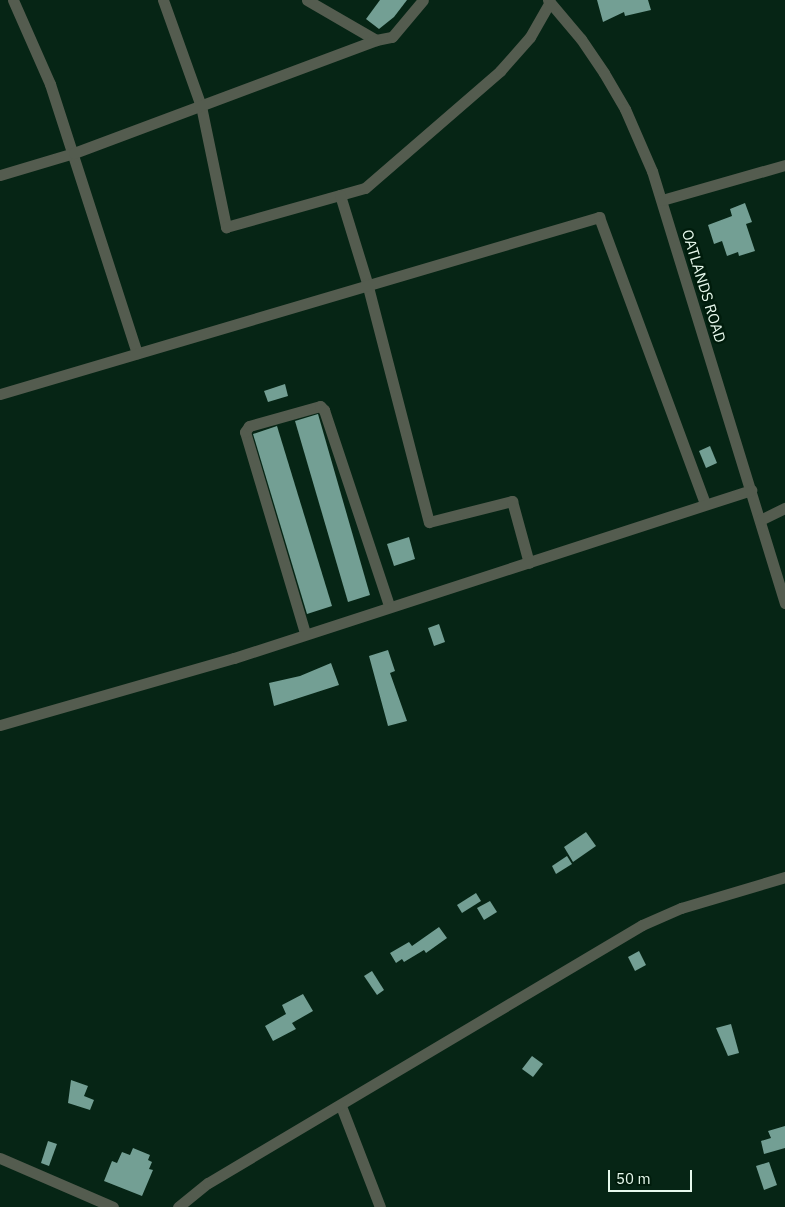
<!DOCTYPE html>
<html>
<head>
<meta charset="utf-8">
<style>
	body { margin:0 }
	#map { position:relative; width:785px; height:1207px; overflow:hidden; background:#062515; font-family:"IBM Plex Sans",sans-serif }
	div>[style] { position:absolute }
	[style*='--x'] { left:calc(var(--x)*1px); top:calc(var(--y)*1px); width:calc(var(--w)*1px); rotate:calc(var(--a)*1deg) }
	.building>* { inset:0; background:#739f94 }
	.minor>* { height:11px; margin:-5.5px; padding:0 5.5px; transform-origin:5.5px; border-radius:5.5px; background:#545c4f }
	span { translate:-50% -50%; white-space:nowrap; text-align:center; line-height:1.15; -webkit-text-stroke:5px #001c0c; paint-order:stroke }
	.street-label { font-size:15px; color:#e7f9ed }
	.scale { position:absolute; left:608px; top:1170px; width:84px; height:22px; box-sizing:border-box; border:2px solid #e7f9ed; border-top:0; padding-left:6px; font-size:15px; line-height:18px; white-space:nowrap; color:#e7f9ed; -webkit-text-stroke:4px #001c0c; paint-order:stroke }
</style>
</head>
<body>
<div id="map">
	<div class="building">
		<div style="clip-path:polygon(380px 0,407px 0,394px 17px,379px 29px,366px 19px)"></div>
		<div style="clip-path:polygon(597px 0,648px 0,651px 10px,625px 16px,624px 12px,603px 22px)"></div>
		<div style="clip-path:polygon(745px 203px,752px 222px,746px 224px,755px 251px,739px 256px,738px 252px,727px 256px,722px 241px,714px 244px,708px 225px,732px 216px,730px 209px)"></div>
		<div style="clip-path:polygon(285px 384px,288px 396px,268px 402px,264px 391px)"></div>
		<div style="clip-path:polygon(318px 414px,370px 595px,348px 602px,295px 421px)"></div>
		<div style="clip-path:polygon(277px 426px,332px 606px,307px 614px,253px 434px)"></div>
		<div style="clip-path:polygon(710px 446px,717px 463px,706px 468px,699px 451px)"></div>
		<div style="clip-path:polygon(409px 537px,415px 559px,394px 566px,387px 544px)"></div>
		<div style="clip-path:polygon(439px 624px,445px 642px,434px 646px,428px 628px)"></div>
		<div style="clip-path:polygon(388px 650px,395px 671px,390px 673px,407px 721px,388px 726px,369px 656px)"></div>
		<div style="clip-path:polygon(331px 663px,339px 685px,274px 706px,269px 683px,300px 676px)"></div>
		<div style="clip-path:polygon(586px 832px,596px 846px,573px 862px,564px 847px)"></div>
		<div style="clip-path:polygon(567px 856px,572px 864px,556px 874px,552px 866px)"></div>
		<div style="clip-path:polygon(476px 893px,481px 901px,462px 913px,457px 905px)"></div>
		<div style="clip-path:polygon(490px 901px,497px 912px,484px 920px,477px 908px)"></div>
		<div style="clip-path:polygon(439px 927px,447px 938px,426px 953px,424px 950px,404px 962px,402px 959px,396px 963px,390px 953px,409px 942px,412px 946px)"></div>
		<div style="clip-path:polygon(639px 951px,646px 965px,635px 971px,628px 957px)"></div>
		<div style="clip-path:polygon(372px 971px,384px 990px,377px 995px,364px 976px)"></div>
		<div style="clip-path:polygon(303px 994px,313px 1011px,292px 1023px,296px 1029px,273px 1041px,265px 1026px,286px 1014px,282px 1005px)"></div>
		<div style="clip-path:polygon(731px 1024px,739px 1053px,728px 1056px,716px 1028px)"></div>
		<div style="clip-path:polygon(532px 1056px,543px 1064px,533px 1077px,522px 1069px)"></div>
		<div style="clip-path:polygon(71px 1080px,88px 1086px,84px 1096px,94px 1100px,90px 1110px,68px 1103px)"></div>
		<div style="clip-path:polygon(785px 1126px,785px 1148px,764px 1154px,761px 1141px,771px 1138px,768px 1131px)"></div>
		<div style="clip-path:polygon(48px 1141px,57px 1144px,49px 1166px,41px 1163px)"></div>
		<div style="clip-path:polygon(133px 1148px,150px 1155px,148px 1160px,152px 1162px,149px 1169px,153px 1170px,142px 1196px,104px 1181px,112px 1161px,117px 1163px,122px 1152px,130px 1155px)"></div>
		<div style="clip-path:polygon(769px 1162px,777px 1185px,764px 1190px,756px 1166px)"></div>
	</div>
	<div class="minor">
		<div style="--x:13;--y:0;--w:92;--a:66.2"></div>
		<div style="--x:50;--y:84;--w:283;--a:72.1"></div>
		<div style="--x:163;--y:0;--w:113;--a:70.3"></div>
		<div style="--x:201;--y:106;--w:124;--a:78.3"></div>
		<div style="--x:226;--y:227;--w:144;--a:-15.7"></div>
		<div style="--x:365;--y:188;--w:179;--a:-40.9"></div>
		<div style="--x:500;--y:71;--w:45;--a:-48.6"></div>
		<div style="--x:530;--y:37;--w:40;--a:-60.3"></div>
		<div style="--x:307;--y:0;--w:80;--a:30.1"></div>
		<div style="--x:376;--y:40;--w:16;--a:-11"></div>
		<div style="--x:392;--y:37;--w:48;--a:-50"></div>
		<div style="--x:548;--y:0;--w:51;--a:49.8"></div>
		<div style="--x:581;--y:39;--w:41;--a:55.9"></div>
		<div style="--x:604;--y:73;--w:42;--a:59.7"></div>
		<div style="--x:625;--y:109;--w:68;--a:66.5"></div>
		<div style="--x:652;--y:171;--w:452;--a:72.9"></div>
		<div style="--x:0;--y:175;--w:77;--a:-16.6"></div>
		<div style="--x:74;--y:153;--w:322;--a:-20.5"></div>
		<div style="--x:340;--y:195;--w:92;--a:72.9"></div>
		<div style="--x:367;--y:283;--w:247;--a:75.5"></div>
		<div style="--x:429;--y:522;--w:86;--a:-14.2"></div>
		<div style="--x:512;--y:501;--w:64;--a:74.7"></div>
		<div style="--x:662;--y:200;--w:128;--a:-15.9"></div>
		<div style="--x:0;--y:394;--w:625;--a:-16.46"></div>
		<div style="--x:599;--y:217;--w:306;--a:69.7"></div>
		<div style="--x:760;--y:520;--w:28;--a:-26"></div>
		<div style="--x:305;--y:633;--w:210;--a:-106.6"></div>
		<div style="--x:245;--y:432;--w:7;--a:-56"></div>
		<div style="--x:249;--y:426;--w:74;--a:-15.7"></div>
		<div style="--x:320;--y:406;--w:6;--a:45"></div>
		<div style="--x:324;--y:410;--w:206;--a:71.6"></div>
		<div style="--x:0;--y:725;--w:243;--a:-16"></div>
		<div style="--x:234;--y:658;--w:544;--a:-18"></div>
		<div style="--x:341;--y:1106;--w:108;--a:68.9"></div>
		<div style="--x:0;--y:1158;--w:123;--a:23.4"></div>
		<div style="--x:178;--y:1207;--w:38;--a:-39"></div>
		<div style="--x:208;--y:1183;--w:505;--a:-30.73"></div>
		<div style="--x:642;--y:925;--w:43;--a:-23.6"></div>
		<div style="--x:681;--y:908;--w:109;--a:-16.6"></div>
	</div>
	<div class="street-label">
		<span style="left:704px;top:286px;rotate:73deg">OATLANDS ROAD</span>
	</div>
	<div class="scale">50 m</div>
</div>
</body>
</html>
